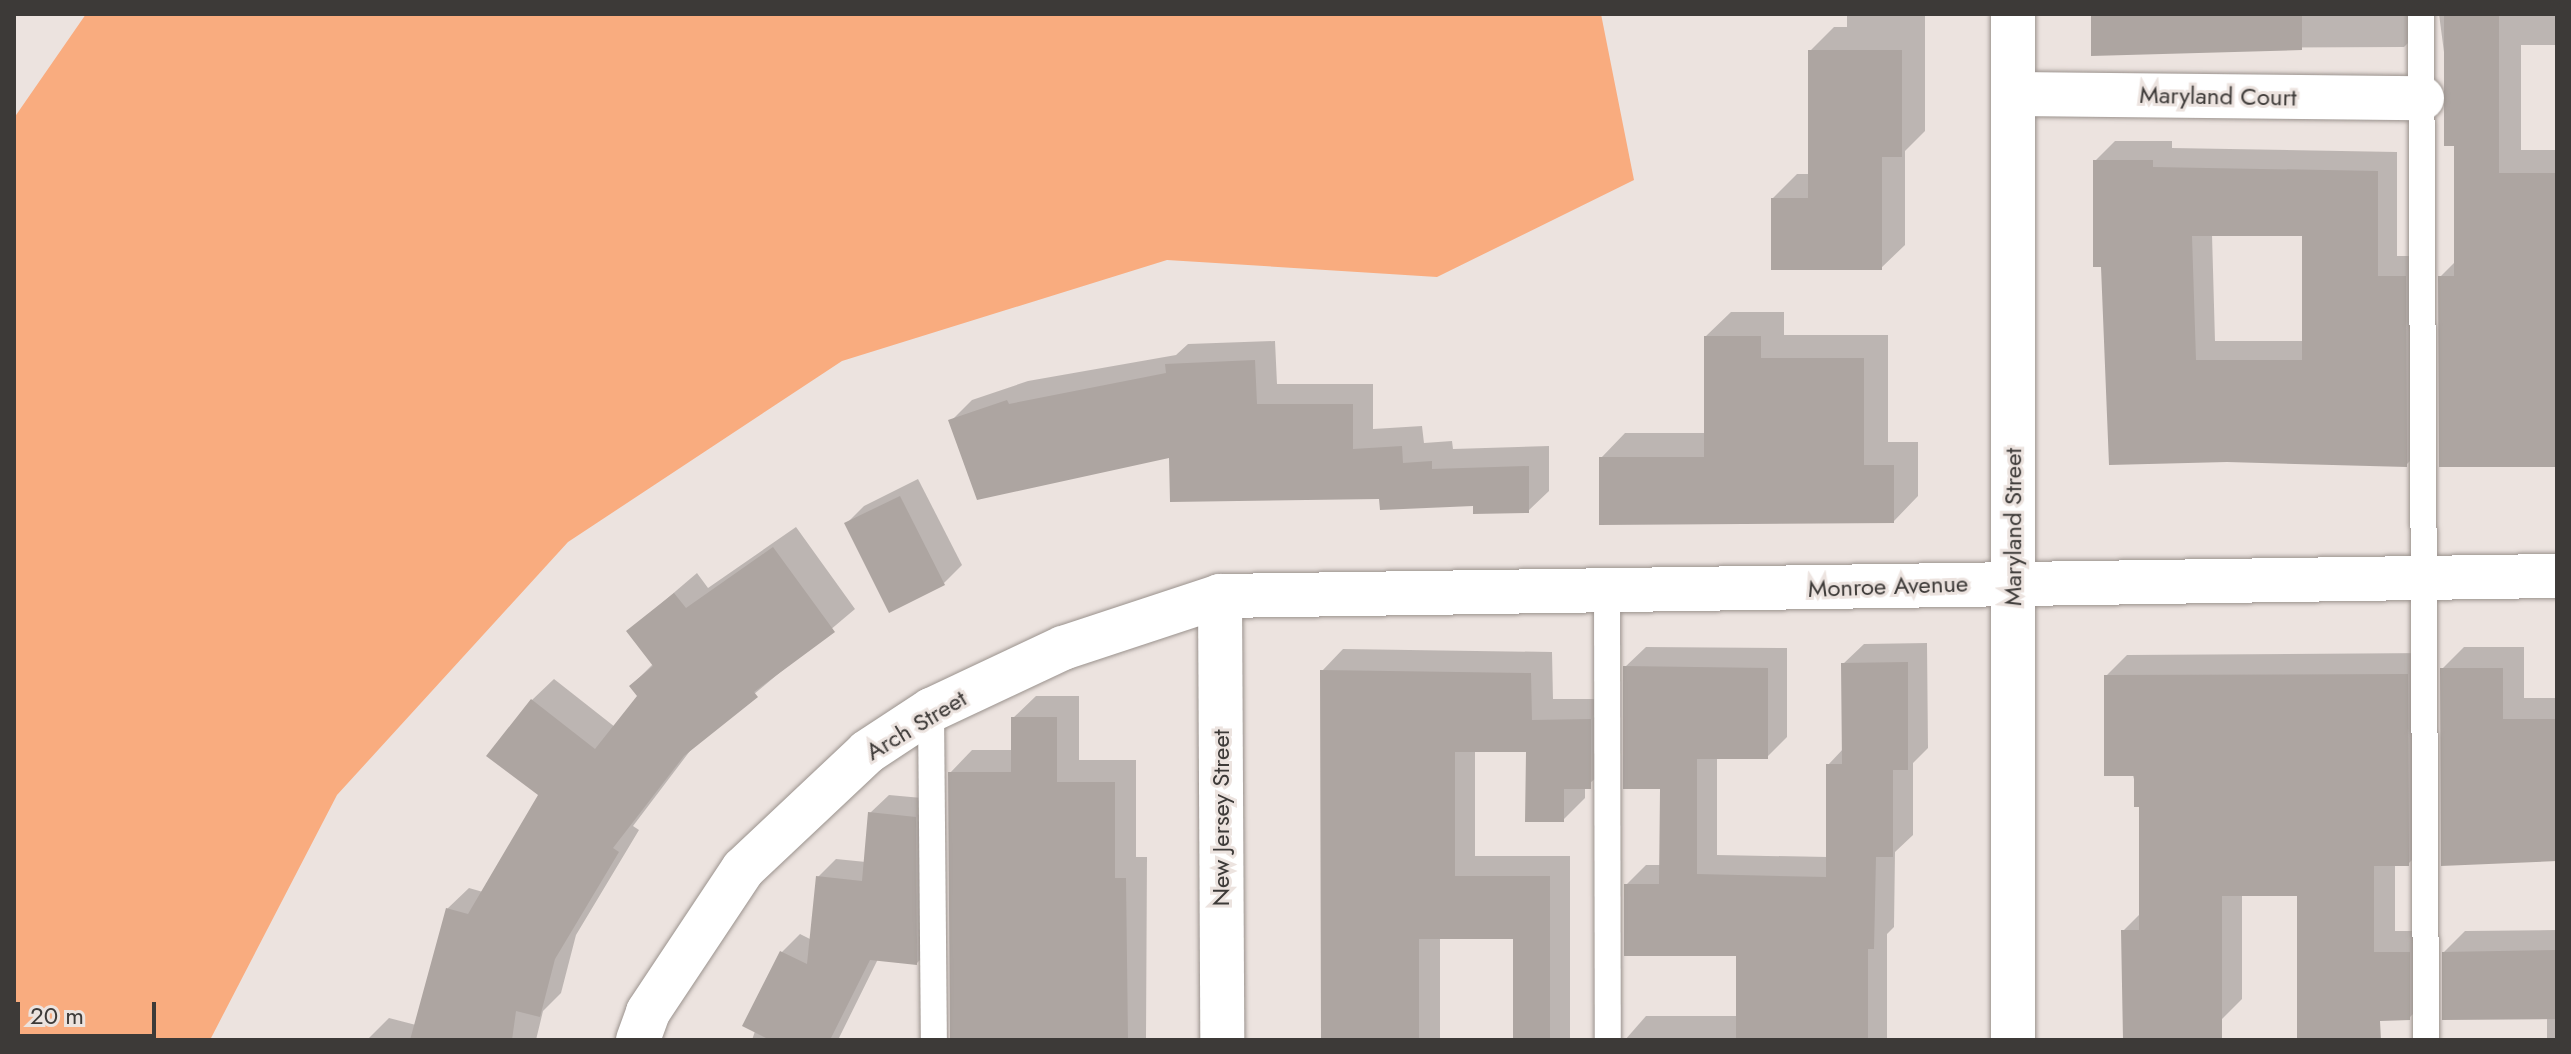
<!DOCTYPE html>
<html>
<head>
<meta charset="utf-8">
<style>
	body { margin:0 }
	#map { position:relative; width:2571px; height:1054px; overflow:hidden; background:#ece3df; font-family:Jost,sans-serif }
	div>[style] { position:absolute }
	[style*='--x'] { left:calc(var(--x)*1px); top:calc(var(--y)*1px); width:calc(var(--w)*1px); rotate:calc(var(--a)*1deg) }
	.green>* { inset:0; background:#f9ac7f }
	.shadow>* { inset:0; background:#0003 }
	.building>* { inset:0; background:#ada5a1 }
	.roads { filter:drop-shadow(0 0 2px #9a928d) drop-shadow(0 0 2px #9a928d) }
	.lane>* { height:26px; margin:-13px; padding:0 13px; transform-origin:13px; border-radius:13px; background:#fff }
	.street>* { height:44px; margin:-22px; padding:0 22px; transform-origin:22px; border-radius:22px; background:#fff }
	.secondary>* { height:44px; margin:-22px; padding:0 22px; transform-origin:22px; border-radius:22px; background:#fff }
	span { translate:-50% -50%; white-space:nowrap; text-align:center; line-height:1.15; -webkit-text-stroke:6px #ece3df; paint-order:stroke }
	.street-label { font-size:24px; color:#3d3a38 }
	.frame { position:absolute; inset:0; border:16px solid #3d3a38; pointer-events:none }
	.scale { position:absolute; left:16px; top:1002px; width:140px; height:36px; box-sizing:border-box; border:4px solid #3d3a38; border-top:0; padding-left:10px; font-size:24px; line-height:28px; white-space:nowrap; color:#3d3a38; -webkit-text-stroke:6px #ece3df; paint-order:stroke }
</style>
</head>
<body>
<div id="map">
	<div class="green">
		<div style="clip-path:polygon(86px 14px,1601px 14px,1634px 180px,1437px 277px,1167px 260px,842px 361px,568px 542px,337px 795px,210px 1040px,14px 1040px,14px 118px)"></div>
	</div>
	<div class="shadow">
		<div style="clip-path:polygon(1847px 14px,1925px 14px,1925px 131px,1905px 151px,1905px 245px,1881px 268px,1773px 198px,1797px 174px,1810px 174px,1810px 51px,1834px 27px,1847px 27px)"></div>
		<div style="clip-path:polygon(2093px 14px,2428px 14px,2428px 23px,2404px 47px,2157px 48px)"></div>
		<div style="clip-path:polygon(2439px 14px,2557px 14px,2557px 45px,2521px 45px,2521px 150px,2557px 150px,2557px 465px,2440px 277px,2456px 261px,2456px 144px)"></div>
		<div style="clip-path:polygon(evenodd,2115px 141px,2172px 141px,2172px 148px,2397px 152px,2397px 256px,2426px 256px,2427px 444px,2406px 465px,2227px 460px,2103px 265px,2095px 161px,2115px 141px,2212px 234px,2304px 234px,2304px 341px,2215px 341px,2212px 234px)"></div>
		<div style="clip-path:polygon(1731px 312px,1784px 312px,1784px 335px,1888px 335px,1888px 442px,1918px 442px,1918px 496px,1894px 521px,1601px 458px,1625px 433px,1706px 433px,1706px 336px)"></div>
		<div style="clip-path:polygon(1275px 341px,1277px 384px,1373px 384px,1373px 429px,1422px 426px,1424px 443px,1452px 441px,1453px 449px,1549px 446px,1549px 491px,1528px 511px,1381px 497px,1170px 455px,951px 421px,972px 400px,1028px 381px,1176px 355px,1188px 344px)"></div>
		<div style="clip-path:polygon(918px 479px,962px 565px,944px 583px,846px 524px,864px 506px)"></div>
		<div style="clip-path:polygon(796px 527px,855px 609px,696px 743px,633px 826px,639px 830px,576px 935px,561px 993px,543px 1011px,536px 1040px,367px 1040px,389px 1018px,416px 1025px,447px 909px,469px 888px,483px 892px,541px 795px,532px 700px,554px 679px,615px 727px,639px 696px,631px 686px,654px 663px,629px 631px,697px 573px,708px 588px)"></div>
		<div style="clip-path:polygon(1927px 643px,1928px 748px,1913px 763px,1913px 835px,1895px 852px,1894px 927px,1887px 934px,1887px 1039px,1625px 1040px,1646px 1016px,1738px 1016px,1738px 954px,1626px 885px,1646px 865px,1661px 865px,1662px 787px,1625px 667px,1646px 647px,1787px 648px,1787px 737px,1767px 757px,1717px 757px,1717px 855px,1828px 857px,1828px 765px,1844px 748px,1843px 664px,1864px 644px)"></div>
		<div style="clip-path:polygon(2464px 647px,2524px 647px,2524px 698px,2557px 698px,2557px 859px,2442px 669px)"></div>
		<div style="clip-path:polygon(1343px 649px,1552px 652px,1553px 699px,1612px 699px,1612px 765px,1585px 787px,1585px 798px,1563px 820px,1528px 750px,1475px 750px,1475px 856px,1570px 856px,1570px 1040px,1515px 1040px,1515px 937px,1440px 937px,1440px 1040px,1322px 1040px,1322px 671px)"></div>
		<div style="clip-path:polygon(2429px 653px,2430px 842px,2408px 864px,2395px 864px,2395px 931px,2431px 931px,2431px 996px,2409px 1018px,2299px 894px,2242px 894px,2242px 999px,2222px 1019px,2222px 1040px,2124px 1040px,2123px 931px,2141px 913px,2141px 805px,2106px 676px,2127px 655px)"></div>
		<div style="clip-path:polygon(1036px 696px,1079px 696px,1079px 760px,1136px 760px,1136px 857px,1147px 857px,1146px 1040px,952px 1040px,950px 773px,972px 750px,1013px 750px,1013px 718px)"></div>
		<div style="clip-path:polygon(889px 795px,933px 799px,935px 945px,917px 963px,878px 959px,838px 1040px,752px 1040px,782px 952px,800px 934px,812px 940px,818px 877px,836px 859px,866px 862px,870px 813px)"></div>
		<div style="clip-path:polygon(2557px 930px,2557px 1040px,2547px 1040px,2547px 1017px,2444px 952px,2465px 931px)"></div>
	</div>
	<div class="building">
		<div style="clip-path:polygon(2091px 14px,2302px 14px,2302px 50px,2091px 56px)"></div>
		<div style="clip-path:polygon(2444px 14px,2499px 14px,2499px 173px,2557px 173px,2557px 467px,2439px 467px,2438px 276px,2454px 276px,2454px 146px,2444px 146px)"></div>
		<div style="clip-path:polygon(1808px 50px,1902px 50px,1902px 157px,1882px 157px,1882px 270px,1771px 270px,1771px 198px,1808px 198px)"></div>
		<div style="clip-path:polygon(evenodd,2093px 160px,2153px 160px,2153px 167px,2378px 171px,2378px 276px,2406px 276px,2407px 467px,2227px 462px,2109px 465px,2101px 267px,2093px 267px,2093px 160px,2192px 236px,2302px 236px,2302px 360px,2196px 360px,2192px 236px)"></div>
		<div style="clip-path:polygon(1704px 336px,1761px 336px,1761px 358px,1864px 358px,1864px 465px,1894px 465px,1894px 523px,1599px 525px,1599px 457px,1704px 457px)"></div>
		<div style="clip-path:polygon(1255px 360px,1257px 404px,1353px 404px,1353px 449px,1402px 446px,1403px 463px,1432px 461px,1432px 469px,1529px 466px,1529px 513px,1473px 514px,1473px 506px,1380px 510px,1379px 499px,1170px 502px,1169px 458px,977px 500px,948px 420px,1007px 400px,1009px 404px,1166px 373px,1165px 364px)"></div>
		<div style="clip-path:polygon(900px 496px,945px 585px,889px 613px,844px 523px)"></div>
		<div style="clip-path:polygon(773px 547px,835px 632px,754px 692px,758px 697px,684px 756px,613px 848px,619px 852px,555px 959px,540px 1017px,516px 1011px,512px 1040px,410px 1040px,446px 908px,468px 914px,538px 795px,486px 756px,531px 699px,595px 749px,637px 696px,629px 686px,653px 666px,626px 631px,674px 593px,686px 608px)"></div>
		<div style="clip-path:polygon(1908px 662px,1908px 770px,1893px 770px,1893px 857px,1876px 857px,1874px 949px,1868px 949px,1868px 1040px,1736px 1040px,1736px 956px,1624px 956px,1624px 884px,1659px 884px,1660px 789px,1623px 789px,1623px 666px,1768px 668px,1768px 759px,1697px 759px,1697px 874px,1826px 877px,1826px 764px,1842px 764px,1841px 663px)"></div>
		<div style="clip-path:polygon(2440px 668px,2503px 668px,2503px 719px,2557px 719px,2557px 861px,2441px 866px)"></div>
		<div style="clip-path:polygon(1320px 670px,1531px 673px,1532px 720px,1591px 719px,1591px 789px,1564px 789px,1564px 822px,1525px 822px,1526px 752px,1455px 752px,1455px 876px,1550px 876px,1550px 1040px,1513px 1040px,1513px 939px,1419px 939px,1419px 1040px,1321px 1040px)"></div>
		<div style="clip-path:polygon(2408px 674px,2409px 866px,2374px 866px,2374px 952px,2410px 952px,2410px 1020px,2380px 1021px,2381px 1040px,2297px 1040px,2297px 896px,2222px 896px,2222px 1040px,2123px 1040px,2121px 930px,2139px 930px,2139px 807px,2134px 807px,2134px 776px,2104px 776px,2104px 675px)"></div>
		<div style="clip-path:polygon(1011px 717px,1057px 717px,1057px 782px,1115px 782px,1115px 878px,1126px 878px,1128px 1040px,950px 1040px,948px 772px,1011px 772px)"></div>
		<div style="clip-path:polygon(868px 812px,916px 817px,917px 965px,870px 960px,830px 1040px,770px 1040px,742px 1026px,780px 951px,807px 964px,816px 876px,862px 881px)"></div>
		<div style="clip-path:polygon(2557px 950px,2557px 1019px,2442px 1020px,2442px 952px)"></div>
	</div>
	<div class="roads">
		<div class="lane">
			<div style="--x:2421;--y:14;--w:1026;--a:89.72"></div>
			<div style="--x:1607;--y:591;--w:449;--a:89.9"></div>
			<div style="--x:931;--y:710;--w:330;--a:89.5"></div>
		</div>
		<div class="street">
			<div style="--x:2014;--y:94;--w:408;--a:0.6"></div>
			<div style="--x:1220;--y:596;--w:444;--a:89.7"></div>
			<div style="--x:638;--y:1040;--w:30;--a:-70"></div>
			<div style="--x:648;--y:1012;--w:172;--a:-56.4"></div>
			<div style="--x:743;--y:869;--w:170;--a:-43.3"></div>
			<div style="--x:867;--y:752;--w:77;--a:-33.3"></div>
			<div style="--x:931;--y:710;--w:146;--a:-25.2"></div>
			<div style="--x:1063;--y:648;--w:165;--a:-18.3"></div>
			<div style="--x:1220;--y:596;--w:1337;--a:-0.86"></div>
		</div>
		<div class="secondary">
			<div style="--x:2013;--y:14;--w:1026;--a:90"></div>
		</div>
	</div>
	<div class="street-label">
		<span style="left:2218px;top:96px;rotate:1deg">Maryland Court</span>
		<span style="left:2013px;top:527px;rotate:-90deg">Maryland Street</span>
		<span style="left:1888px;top:586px;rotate:-2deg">Monroe Avenue</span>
		<span style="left:916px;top:725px;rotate:-31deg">Arch Street</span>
		<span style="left:1221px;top:818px;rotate:-90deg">New Jersey Street</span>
	</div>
	<div class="frame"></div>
	<div class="scale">20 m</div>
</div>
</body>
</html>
